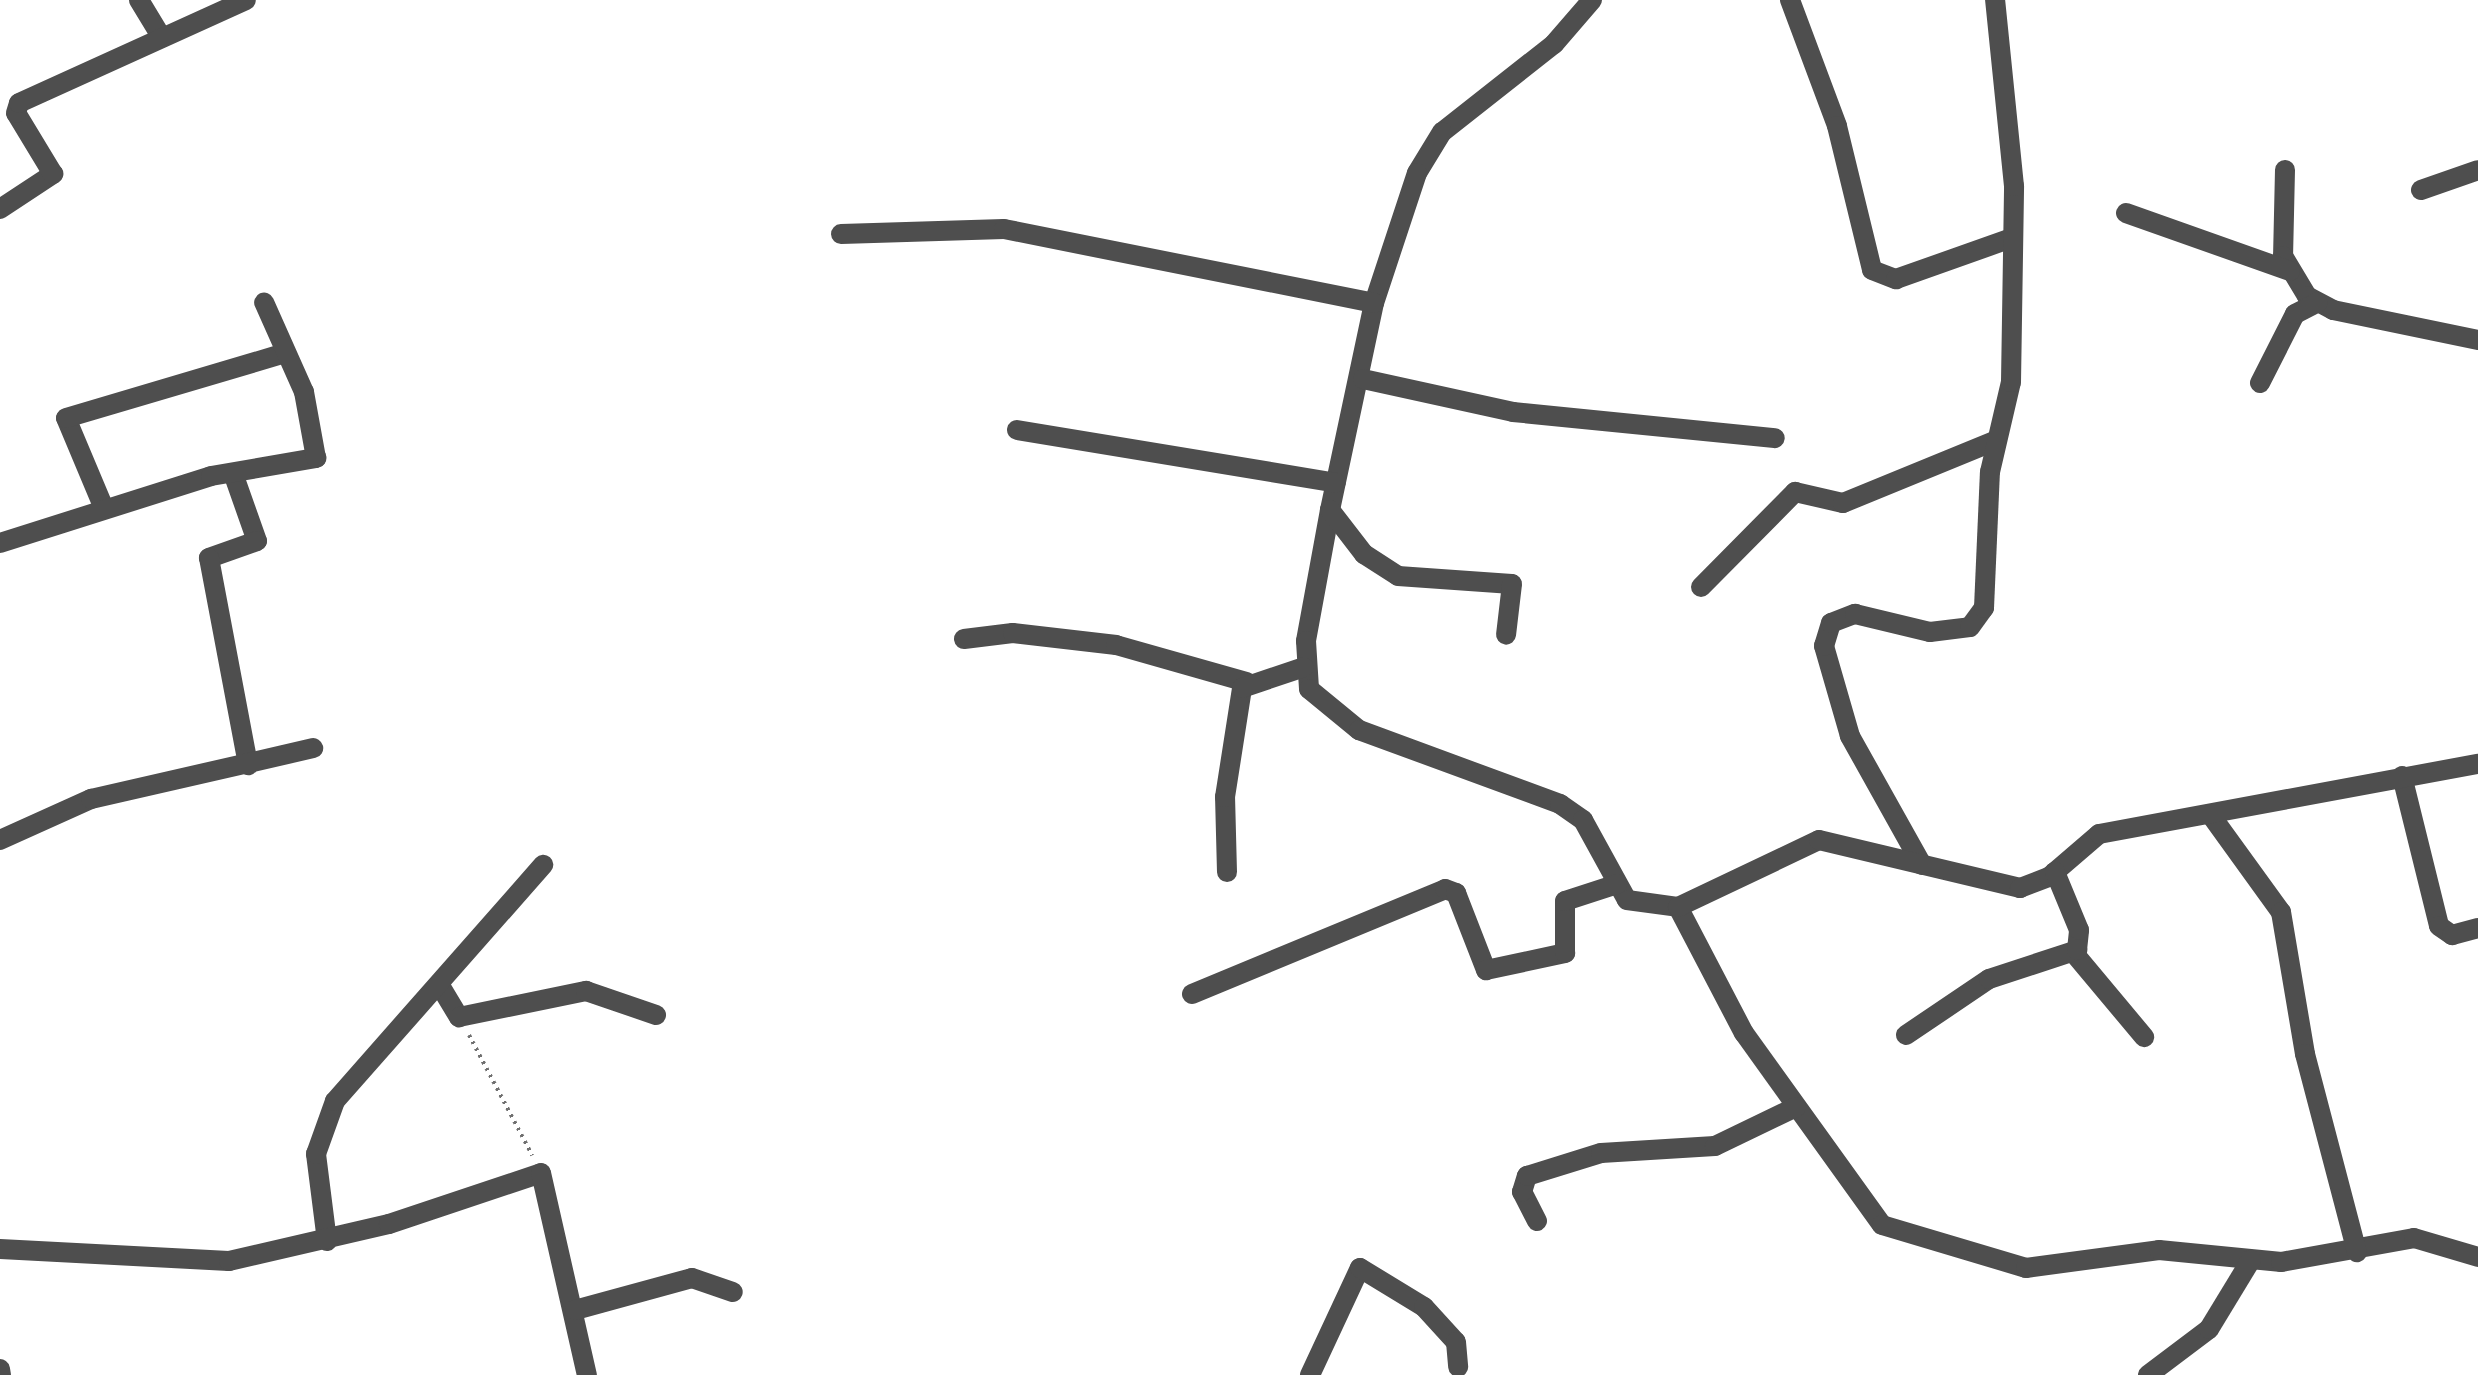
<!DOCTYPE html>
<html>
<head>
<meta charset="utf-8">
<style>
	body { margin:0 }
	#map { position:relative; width:2478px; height:1375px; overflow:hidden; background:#fff; font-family:Manrope,sans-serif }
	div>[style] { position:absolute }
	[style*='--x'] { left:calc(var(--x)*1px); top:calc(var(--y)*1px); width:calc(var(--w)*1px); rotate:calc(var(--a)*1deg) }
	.path>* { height:4px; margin-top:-2px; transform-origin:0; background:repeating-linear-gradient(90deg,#707070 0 2.5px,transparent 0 7.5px) }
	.street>* { height:20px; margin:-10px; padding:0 10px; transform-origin:10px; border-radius:10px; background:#4e4e4e }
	span { translate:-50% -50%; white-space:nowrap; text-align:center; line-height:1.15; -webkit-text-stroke:10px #fff; paint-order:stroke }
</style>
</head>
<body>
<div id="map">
	<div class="path">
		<div style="--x:469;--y:1035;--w:136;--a:62.3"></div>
	</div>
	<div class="street">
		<div style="--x:139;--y:0;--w:44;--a:58.8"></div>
		<div style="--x:1592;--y:0;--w:58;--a:130.8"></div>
		<div style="--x:1554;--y:44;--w:142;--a:141.8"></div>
		<div style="--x:1442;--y:132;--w:48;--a:121.4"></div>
		<div style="--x:1417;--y:173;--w:137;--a:108.3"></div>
		<div style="--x:1374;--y:303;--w:212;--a:102"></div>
		<div style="--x:1330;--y:510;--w:133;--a:100.4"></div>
		<div style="--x:1306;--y:641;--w:48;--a:86.4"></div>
		<div style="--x:1309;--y:689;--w:65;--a:39.4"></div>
		<div style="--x:1359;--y:730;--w:214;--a:20.2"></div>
		<div style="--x:1560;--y:804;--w:28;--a:35"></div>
		<div style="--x:1583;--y:820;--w:91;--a:61.2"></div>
		<div style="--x:1627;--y:900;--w:51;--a:7.8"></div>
		<div style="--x:1678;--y:907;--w:142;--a:62.4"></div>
		<div style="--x:1744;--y:1033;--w:236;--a:54.3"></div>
		<div style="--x:1882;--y:1225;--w:150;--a:16.6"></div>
		<div style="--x:2026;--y:1268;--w:134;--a:-7.7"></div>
		<div style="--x:2159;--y:1250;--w:123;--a:5.6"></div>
		<div style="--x:2281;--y:1262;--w:135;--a:-10.2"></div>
		<div style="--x:2414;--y:1238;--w:67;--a:16.5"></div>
		<div style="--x:1790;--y:0;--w:134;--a:69.5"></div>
		<div style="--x:1837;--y:126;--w:148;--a:76.3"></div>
		<div style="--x:1872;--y:270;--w:26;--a:21"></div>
		<div style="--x:1896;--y:279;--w:120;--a:-19.5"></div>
		<div style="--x:2285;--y:170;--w:86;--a:91.3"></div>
		<div style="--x:2283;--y:256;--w:47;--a:59"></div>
		<div style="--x:2307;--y:296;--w:30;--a:28"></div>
		<div style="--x:2333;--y:310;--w:148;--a:11.7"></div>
		<div style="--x:2421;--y:190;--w:60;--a:-19.3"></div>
		<div style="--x:0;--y:209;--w:64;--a:-33.4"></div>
		<div style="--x:53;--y:174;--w:71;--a:-121.2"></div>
		<div style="--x:16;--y:113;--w:10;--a:-73"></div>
		<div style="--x:19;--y:103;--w:249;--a:-24.4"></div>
		<div style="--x:2126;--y:213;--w:174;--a:19.5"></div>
		<div style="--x:841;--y:234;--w:163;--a:-1.8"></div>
		<div style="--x:1004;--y:229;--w:377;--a:11.3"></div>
		<div style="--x:1363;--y:379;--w:154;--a:12.4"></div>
		<div style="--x:1513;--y:412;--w:263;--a:5.7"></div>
		<div style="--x:2260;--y:383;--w:77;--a:-63.1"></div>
		<div style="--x:2295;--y:314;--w:25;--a:-27"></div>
		<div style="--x:1017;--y:430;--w:323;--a:9.4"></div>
		<div style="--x:233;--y:473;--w:72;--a:70.6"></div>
		<div style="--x:257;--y:541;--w:51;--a:160.5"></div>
		<div style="--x:209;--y:558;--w:211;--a:79.3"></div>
		<div style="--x:103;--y:506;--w:95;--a:-112.8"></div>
		<div style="--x:66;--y:418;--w:229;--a:-16.5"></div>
		<div style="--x:1330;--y:510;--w:56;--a:52.3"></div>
		<div style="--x:1364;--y:554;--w:40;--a:32.9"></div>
		<div style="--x:1398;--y:576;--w:114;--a:4"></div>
		<div style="--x:1512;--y:584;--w:51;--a:96.7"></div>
		<div style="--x:0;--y:543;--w:221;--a:-17.6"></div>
		<div style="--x:211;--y:476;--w:107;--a:-9.7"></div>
		<div style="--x:316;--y:458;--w:67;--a:-100.3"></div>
		<div style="--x:304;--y:392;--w:98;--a:-114"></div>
		<div style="--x:1701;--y:587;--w:134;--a:-45.3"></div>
		<div style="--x:1795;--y:492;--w:49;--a:12.9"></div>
		<div style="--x:1843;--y:503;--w:163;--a:-22.3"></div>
		<div style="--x:964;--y:639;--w:49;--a:-7"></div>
		<div style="--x:1013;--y:633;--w:104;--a:6.6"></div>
		<div style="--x:1116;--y:645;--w:136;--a:15.8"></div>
		<div style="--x:2402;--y:776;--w:154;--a:76.1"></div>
		<div style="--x:2439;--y:926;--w:16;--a:35"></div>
		<div style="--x:2452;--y:935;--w:27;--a:-15"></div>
		<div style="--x:2210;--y:814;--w:121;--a:54.1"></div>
		<div style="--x:2281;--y:912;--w:144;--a:80.4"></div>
		<div style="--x:2305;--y:1054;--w:205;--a:75.3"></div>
		<div style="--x:0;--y:840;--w:100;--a:-24.3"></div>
		<div style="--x:91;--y:799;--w:228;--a:-12.9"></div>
		<div style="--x:1922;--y:865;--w:148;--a:-119.2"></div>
		<div style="--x:1850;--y:736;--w:94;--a:-106.1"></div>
		<div style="--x:1824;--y:646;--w:24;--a:-73"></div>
		<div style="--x:1831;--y:623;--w:26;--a:-21"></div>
		<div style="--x:1855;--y:614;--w:77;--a:13.5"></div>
		<div style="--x:1930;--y:632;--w:40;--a:-7.1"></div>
		<div style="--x:1970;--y:627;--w:24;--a:-54"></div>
		<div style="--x:1984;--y:608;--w:136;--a:-87.5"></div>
		<div style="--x:1990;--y:472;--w:92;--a:-76.9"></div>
		<div style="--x:2011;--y:382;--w:196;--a:-89.1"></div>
		<div style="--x:2014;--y:186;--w:187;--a:-95.8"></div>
		<div style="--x:1227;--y:872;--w:75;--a:-91.5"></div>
		<div style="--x:1225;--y:797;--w:110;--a:-81.1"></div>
		<div style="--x:1242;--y:688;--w:65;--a:-18.7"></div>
		<div style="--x:1678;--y:907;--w:156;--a:-25.4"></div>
		<div style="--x:1819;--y:840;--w:207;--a:13.4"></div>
		<div style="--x:2020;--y:888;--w:31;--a:-21"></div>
		<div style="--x:2049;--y:877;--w:66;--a:-40.7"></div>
		<div style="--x:2099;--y:834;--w:385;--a:-10.5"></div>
		<div style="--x:2073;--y:952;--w:111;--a:50.1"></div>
		<div style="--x:439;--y:984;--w:39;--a:59"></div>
		<div style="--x:459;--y:1017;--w:130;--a:-11.6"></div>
		<div style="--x:586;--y:991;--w:74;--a:18.9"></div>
		<div style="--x:1192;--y:994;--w:274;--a:-22.5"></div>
		<div style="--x:1445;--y:889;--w:12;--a:20"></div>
		<div style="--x:1456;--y:893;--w:83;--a:68.7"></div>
		<div style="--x:1486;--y:970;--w:81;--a:-12.1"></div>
		<div style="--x:1565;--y:953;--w:52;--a:-90"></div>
		<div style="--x:1565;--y:901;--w:55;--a:-18.1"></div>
		<div style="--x:1906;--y:1035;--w:100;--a:-34"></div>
		<div style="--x:1989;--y:979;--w:93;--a:-18.2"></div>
		<div style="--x:2077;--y:950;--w:20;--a:-84"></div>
		<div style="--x:2079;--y:930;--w:63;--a:-112.5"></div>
		<div style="--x:1537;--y:1221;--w:33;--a:-117"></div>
		<div style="--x:1522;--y:1192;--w:17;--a:-73"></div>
		<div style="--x:1527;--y:1176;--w:77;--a:-17.3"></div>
		<div style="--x:1601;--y:1153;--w:114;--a:-3.5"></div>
		<div style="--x:1715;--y:1146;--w:90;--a:-25.7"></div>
		<div style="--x:327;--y:1241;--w:88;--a:-97.2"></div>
		<div style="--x:316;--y:1154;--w:56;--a:-70.3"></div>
		<div style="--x:335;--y:1101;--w:315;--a:-48.6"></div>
		<div style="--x:0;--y:1249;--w:229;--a:3"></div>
		<div style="--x:229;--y:1261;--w:164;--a:-13"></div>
		<div style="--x:389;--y:1224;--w:160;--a:-18.5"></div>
		<div style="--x:541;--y:1173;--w:207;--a:77.2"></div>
		<div style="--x:575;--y:1310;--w:121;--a:-15.3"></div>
		<div style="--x:692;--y:1278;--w:43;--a:18.9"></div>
		<div style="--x:0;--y:1369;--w:6;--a:81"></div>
		<div style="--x:1310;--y:1375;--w:118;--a:-65"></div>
		<div style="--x:1360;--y:1268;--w:75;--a:31.4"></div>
		<div style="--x:1424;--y:1307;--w:47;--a:47.6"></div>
		<div style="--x:1456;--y:1342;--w:25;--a:85"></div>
		<div style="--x:2148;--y:1375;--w:76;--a:-37"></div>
		<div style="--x:2209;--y:1329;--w:81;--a:-58.7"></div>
	</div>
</div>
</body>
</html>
